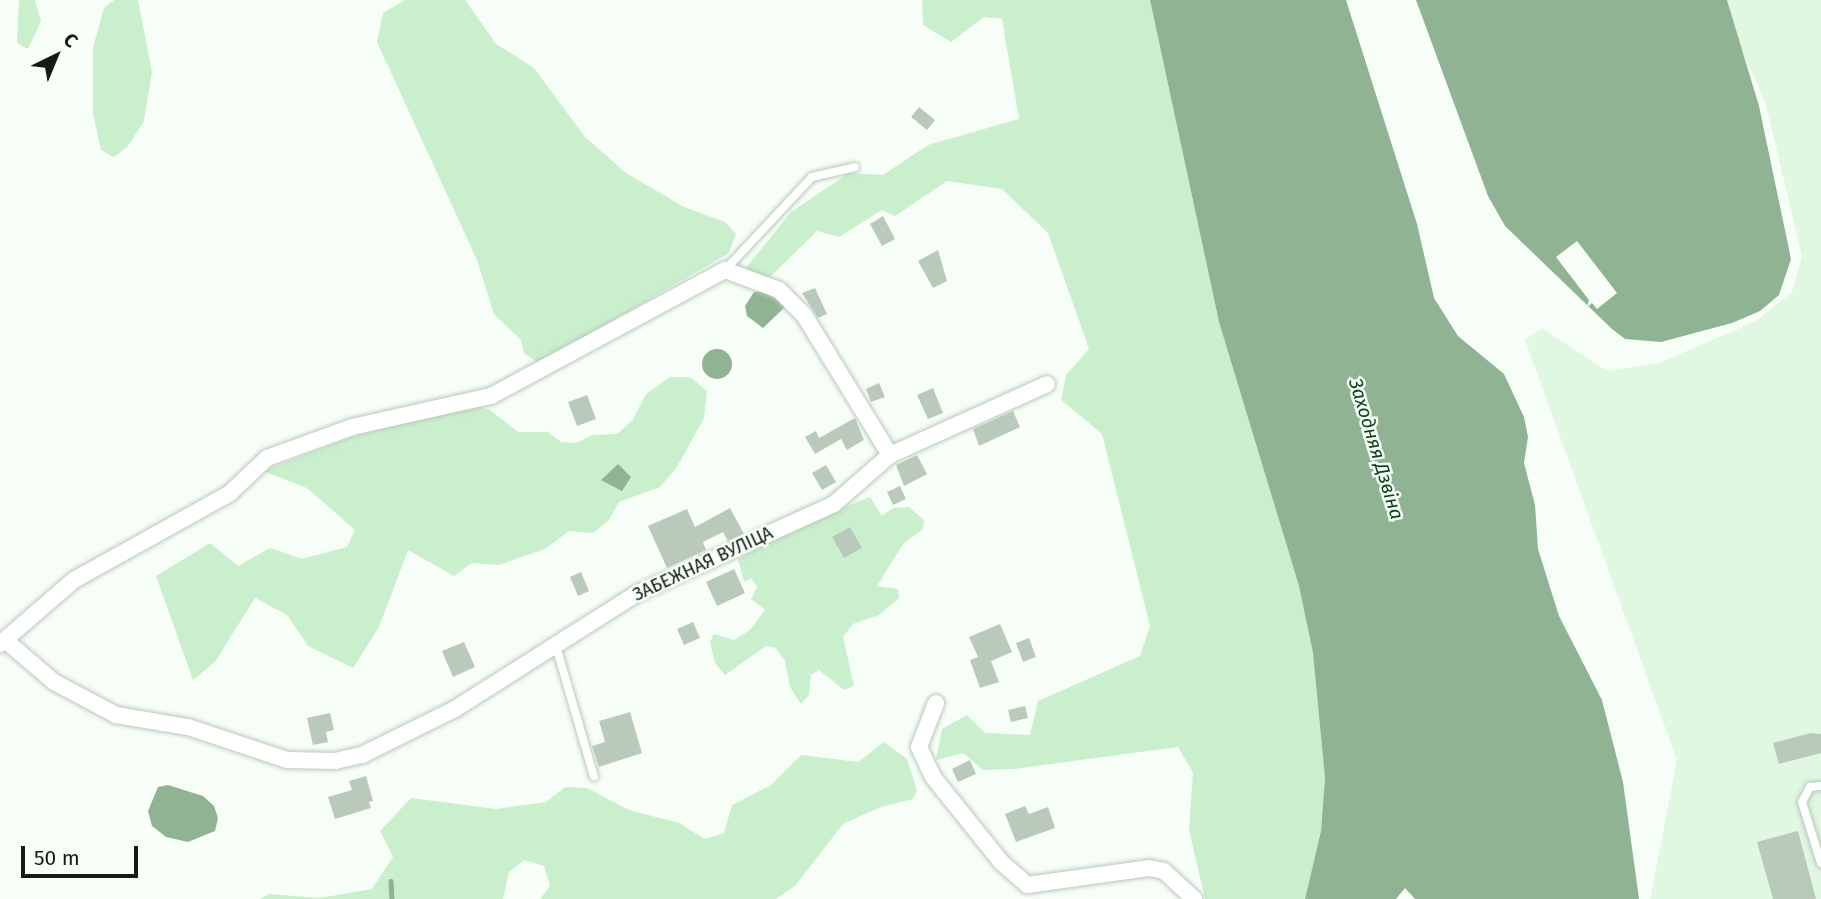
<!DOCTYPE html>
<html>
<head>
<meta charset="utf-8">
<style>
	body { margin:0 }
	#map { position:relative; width:1821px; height:899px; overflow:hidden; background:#f7fef7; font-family:"Fira Sans",sans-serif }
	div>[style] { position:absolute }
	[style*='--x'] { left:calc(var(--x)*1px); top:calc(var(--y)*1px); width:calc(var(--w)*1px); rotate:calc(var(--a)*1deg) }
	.built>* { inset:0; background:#e0f7e2 }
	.green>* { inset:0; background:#caefcd }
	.water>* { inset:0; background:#90b393 }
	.round { border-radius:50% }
	.pier>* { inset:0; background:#f7fef7 }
	.stream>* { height:4.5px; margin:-2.25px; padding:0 2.25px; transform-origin:2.25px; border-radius:2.25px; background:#90b393 }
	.building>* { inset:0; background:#b9cabb }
	.roads { filter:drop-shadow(0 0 2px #b8c9ba) drop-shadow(0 0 2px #b8c9ba) }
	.service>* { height:8px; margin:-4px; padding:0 4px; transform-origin:4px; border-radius:4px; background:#fff }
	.minor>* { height:16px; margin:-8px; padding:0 8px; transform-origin:8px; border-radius:8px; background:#fff }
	span { translate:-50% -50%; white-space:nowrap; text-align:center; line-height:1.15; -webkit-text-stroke:5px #f7fef7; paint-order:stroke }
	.street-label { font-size:18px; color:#141a14 }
	.water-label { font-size:19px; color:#0d441b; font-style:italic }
	.north { position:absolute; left:21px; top:21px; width:70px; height:70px; -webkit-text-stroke:5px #f7fef7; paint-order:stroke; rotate:43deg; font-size:19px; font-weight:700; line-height:28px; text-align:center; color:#141a14 }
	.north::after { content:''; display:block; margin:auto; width:24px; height:32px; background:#141a14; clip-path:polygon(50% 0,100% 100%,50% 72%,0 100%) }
	.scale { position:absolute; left:21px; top:846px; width:117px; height:32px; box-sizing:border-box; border:4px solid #141a14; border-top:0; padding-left:9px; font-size:21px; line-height:24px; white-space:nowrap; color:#141a14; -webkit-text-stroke:5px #f7fef7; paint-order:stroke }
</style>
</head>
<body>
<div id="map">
	<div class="built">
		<div style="clip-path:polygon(1727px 0,1821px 0,1821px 899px,1650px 899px,1677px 760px,1525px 340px,1542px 328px,1607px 371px,1659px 363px,1756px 321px,1792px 292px,1802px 256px,1765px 101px,1741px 49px)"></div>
	</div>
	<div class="green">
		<div style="clip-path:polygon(19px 0,35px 0,41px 21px,28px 49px,17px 43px)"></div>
		<div style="clip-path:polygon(114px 0,138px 0,152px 72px,144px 121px,128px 146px,114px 157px,101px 150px,93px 114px,93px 47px,104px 8px)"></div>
		<div style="clip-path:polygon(405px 0,465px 0,496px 44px,534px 68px,585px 137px,626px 173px,684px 207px,725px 222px,736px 234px,729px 253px,539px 363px,524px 353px,521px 340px,494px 314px,477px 260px,377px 42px,383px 13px)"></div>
		<div style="clip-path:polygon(922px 0,1150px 0,1219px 322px,1299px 586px,1313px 653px,1325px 778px,1321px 831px,1305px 899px,1205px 899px,1189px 830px,1193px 773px,1178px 747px,1014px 769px,983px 770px,963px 753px,936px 760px,942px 729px,967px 715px,985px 733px,1030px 735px,1038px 701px,1140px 656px,1150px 626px,1102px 434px,1061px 400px,1066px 375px,1089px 349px,1048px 233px,1002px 189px,947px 181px,895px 216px,882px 210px,839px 237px,817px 231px,768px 279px,745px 269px,791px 212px,849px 173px,883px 175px,928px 145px,1019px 119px,1002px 19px,984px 17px,951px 42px,923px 25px)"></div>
		<div style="clip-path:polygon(670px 377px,690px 377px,707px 391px,704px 418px,677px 467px,660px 487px,619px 502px,609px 520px,593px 533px,569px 531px,545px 549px,499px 565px,472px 563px,454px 576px,408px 550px,379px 627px,353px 668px,308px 646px,287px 615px,255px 598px,215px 662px,193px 680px,156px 576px,210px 543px,238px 566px,270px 548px,302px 559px,347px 547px,355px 530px,307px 488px,263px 471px,352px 437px,471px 405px,490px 410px,518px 432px,548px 432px,561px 442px,576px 443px,592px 435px,617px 434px,632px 421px,646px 394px)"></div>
		<div style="clip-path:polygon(870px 497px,882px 516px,893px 508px,909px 507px,924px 520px,923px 529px,903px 544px,877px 586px,898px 589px,899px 598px,879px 615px,853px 624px,843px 637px,854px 686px,844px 690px,819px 670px,811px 675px,809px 695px,801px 704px,790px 687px,785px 661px,776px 648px,766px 646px,725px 675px,715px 663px,710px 642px,714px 634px,734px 640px,750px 630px,765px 610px,751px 599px,757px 587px,751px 578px,744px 582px,738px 559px,810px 521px)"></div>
		<div style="clip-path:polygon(884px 742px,907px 759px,917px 790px,913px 799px,878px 808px,843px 824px,795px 886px,776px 899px,540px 899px,550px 886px,544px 866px,524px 860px,509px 872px,503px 899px,260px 899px,269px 894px,320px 898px,372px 889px,393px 857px,380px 831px,411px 798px,496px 809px,546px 802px,565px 787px,587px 788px,629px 810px,679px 823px,705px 839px,724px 833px,732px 805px,771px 785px,801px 755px,858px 762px)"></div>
	</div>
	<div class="water">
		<div style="clip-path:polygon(1150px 0,1346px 0,1417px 224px,1434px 298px,1458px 336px,1504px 374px,1524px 417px,1528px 437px,1524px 463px,1535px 505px,1538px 549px,1559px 616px,1602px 700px,1623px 782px,1639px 899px,1415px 899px,1405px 888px,1396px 899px,1305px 899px,1321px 831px,1325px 778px,1313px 653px,1299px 586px,1219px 322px)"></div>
		<div style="clip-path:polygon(1416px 0,1727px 0,1759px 106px,1791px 259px,1779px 295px,1760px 311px,1732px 323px,1661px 342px,1625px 339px,1612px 329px,1505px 226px,1488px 196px)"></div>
		<div style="clip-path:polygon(766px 291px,785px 307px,763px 328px,747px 316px,745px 306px,754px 292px)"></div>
		<div class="round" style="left:702px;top:349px;width:30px;height:30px"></div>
		<div style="clip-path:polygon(618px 464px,631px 477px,622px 491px,601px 480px)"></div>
		<div style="clip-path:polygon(168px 785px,203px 796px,214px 806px,218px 818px,215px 831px,188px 842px,166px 837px,152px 826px,148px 811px,158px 787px)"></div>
	</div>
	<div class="pier">
		<div style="clip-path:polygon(1577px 241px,1617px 293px,1597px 309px,1592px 303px,1587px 307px,1589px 300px,1556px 257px)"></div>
	</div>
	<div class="stream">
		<div style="--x:391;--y:881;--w:18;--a:87"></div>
	</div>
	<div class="building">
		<div style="clip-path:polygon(919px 107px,935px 120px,927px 130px,911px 117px)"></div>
		<div style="clip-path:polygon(883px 216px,895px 239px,882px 246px,870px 224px)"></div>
		<div style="clip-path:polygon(938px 250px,947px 281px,933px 288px,918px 261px)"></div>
		<div style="clip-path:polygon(815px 288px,827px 314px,818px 318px,802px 293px)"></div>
		<div style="clip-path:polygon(879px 383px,885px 397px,871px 402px,866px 389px)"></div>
		<div style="clip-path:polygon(933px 388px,943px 413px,928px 419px,917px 395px)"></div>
		<div style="clip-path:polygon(587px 395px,596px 419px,577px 426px,568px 402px)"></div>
		<div style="clip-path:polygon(1013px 411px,1020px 427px,979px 446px,973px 429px)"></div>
		<div style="clip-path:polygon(855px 418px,864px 440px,847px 450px,841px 439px,815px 454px,805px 437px,816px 431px,819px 438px)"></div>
		<div style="clip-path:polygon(917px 455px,927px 474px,904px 486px,896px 465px)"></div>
		<div style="clip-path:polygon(826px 465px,836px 482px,822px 490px,812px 473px)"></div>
		<div style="clip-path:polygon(900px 486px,906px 499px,893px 505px,887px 492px)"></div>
		<div style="clip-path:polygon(730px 508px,744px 534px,728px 541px,723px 532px,703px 542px,706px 550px,667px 568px,648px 526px,687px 509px,695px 527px)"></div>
		<div style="clip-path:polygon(850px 527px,862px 548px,844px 558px,832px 537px)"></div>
		<div style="clip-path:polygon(734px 569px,745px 593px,717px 606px,706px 582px)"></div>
		<div style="clip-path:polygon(581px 572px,589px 591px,578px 596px,570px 577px)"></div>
		<div style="clip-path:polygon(693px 622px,700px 638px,684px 645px,677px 629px)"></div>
		<div style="clip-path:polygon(1000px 624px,1012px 652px,991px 661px,999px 682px,980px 688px,970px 660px,978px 657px,969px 637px)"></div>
		<div style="clip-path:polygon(1029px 638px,1036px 657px,1023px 662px,1016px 643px)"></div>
		<div style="clip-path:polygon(464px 642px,475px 667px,453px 677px,442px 651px)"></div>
		<div style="clip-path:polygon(1025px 706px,1028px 718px,1011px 722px,1008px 710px)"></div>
		<div style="clip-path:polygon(630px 712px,642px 753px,599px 767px,592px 746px,605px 742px,599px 721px)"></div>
		<div style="clip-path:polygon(330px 713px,334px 730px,326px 732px,328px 742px,313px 745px,307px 718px)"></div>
		<div style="clip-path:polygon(1811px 733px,1821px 734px,1821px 753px,1779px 764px,1773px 743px)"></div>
		<div style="clip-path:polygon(970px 760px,976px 774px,958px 782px,952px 769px)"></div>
		<div style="clip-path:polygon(366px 776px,373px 801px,369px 802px,371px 808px,335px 819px,328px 797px,352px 790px,349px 781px)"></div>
		<div style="clip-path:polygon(1025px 806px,1029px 814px,1048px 807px,1055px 828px,1016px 842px,1005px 814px)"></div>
		<div style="clip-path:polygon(1798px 831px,1816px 899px,1773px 899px,1757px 842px)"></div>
	</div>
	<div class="roads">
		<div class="service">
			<div style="--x:725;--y:270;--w:127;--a:-46.9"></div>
			<div style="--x:812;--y:177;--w:44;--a:-13.1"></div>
			<div style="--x:556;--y:646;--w:136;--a:73.8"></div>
			<div style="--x:1821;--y:786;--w:11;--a:175"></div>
			<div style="--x:1810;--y:787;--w:17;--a:118"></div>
			<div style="--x:1802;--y:802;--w:64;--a:72.7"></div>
		</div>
		<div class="minor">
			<div style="--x:5;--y:640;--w:65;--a:40.6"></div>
			<div style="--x:54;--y:682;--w:70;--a:28"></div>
			<div style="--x:116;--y:715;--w:73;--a:9.5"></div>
			<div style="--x:188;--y:727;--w:104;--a:18.4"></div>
			<div style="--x:287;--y:760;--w:48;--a:1.2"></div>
			<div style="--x:335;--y:761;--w:28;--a:-13"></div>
			<div style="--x:362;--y:755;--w:104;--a:-26.3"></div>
			<div style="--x:455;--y:709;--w:214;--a:-32.4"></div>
			<div style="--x:636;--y:594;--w:217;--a:-24.4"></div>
			<div style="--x:834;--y:504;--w:74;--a:-41.2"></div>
			<div style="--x:890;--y:455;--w:172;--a:-24.3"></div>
			<div style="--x:0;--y:644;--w:98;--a:-40.9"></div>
			<div style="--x:74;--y:580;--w:179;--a:-29.1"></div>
			<div style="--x:230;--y:493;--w:51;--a:-43.4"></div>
			<div style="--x:267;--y:458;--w:90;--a:-20"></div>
			<div style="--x:352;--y:427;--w:142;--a:-12.6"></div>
			<div style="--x:491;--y:396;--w:266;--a:-28.3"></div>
			<div style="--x:725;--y:270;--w:58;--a:20.3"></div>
			<div style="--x:779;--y:290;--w:35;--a:45"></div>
			<div style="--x:804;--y:315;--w:164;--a:58.4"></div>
			<div style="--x:936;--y:703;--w:47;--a:111.1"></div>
			<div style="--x:919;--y:747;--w:33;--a:65"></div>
			<div style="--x:933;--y:777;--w:109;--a:51.3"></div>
			<div style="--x:1001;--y:862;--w:35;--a:41"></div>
			<div style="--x:1027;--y:885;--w:123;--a:-7.9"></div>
			<div style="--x:1149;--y:868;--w:15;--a:11"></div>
			<div style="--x:1164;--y:871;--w:41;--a:43"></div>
		</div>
	</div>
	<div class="street-label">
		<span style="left:703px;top:564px;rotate:-25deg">ЗАБЕЖНАЯ ВУЛІЦА</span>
	</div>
	<div class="water-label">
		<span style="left:1376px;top:449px;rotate:73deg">Заходняя Дзвіна</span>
	</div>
	<div class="north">С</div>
	<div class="scale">50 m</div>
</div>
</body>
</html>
